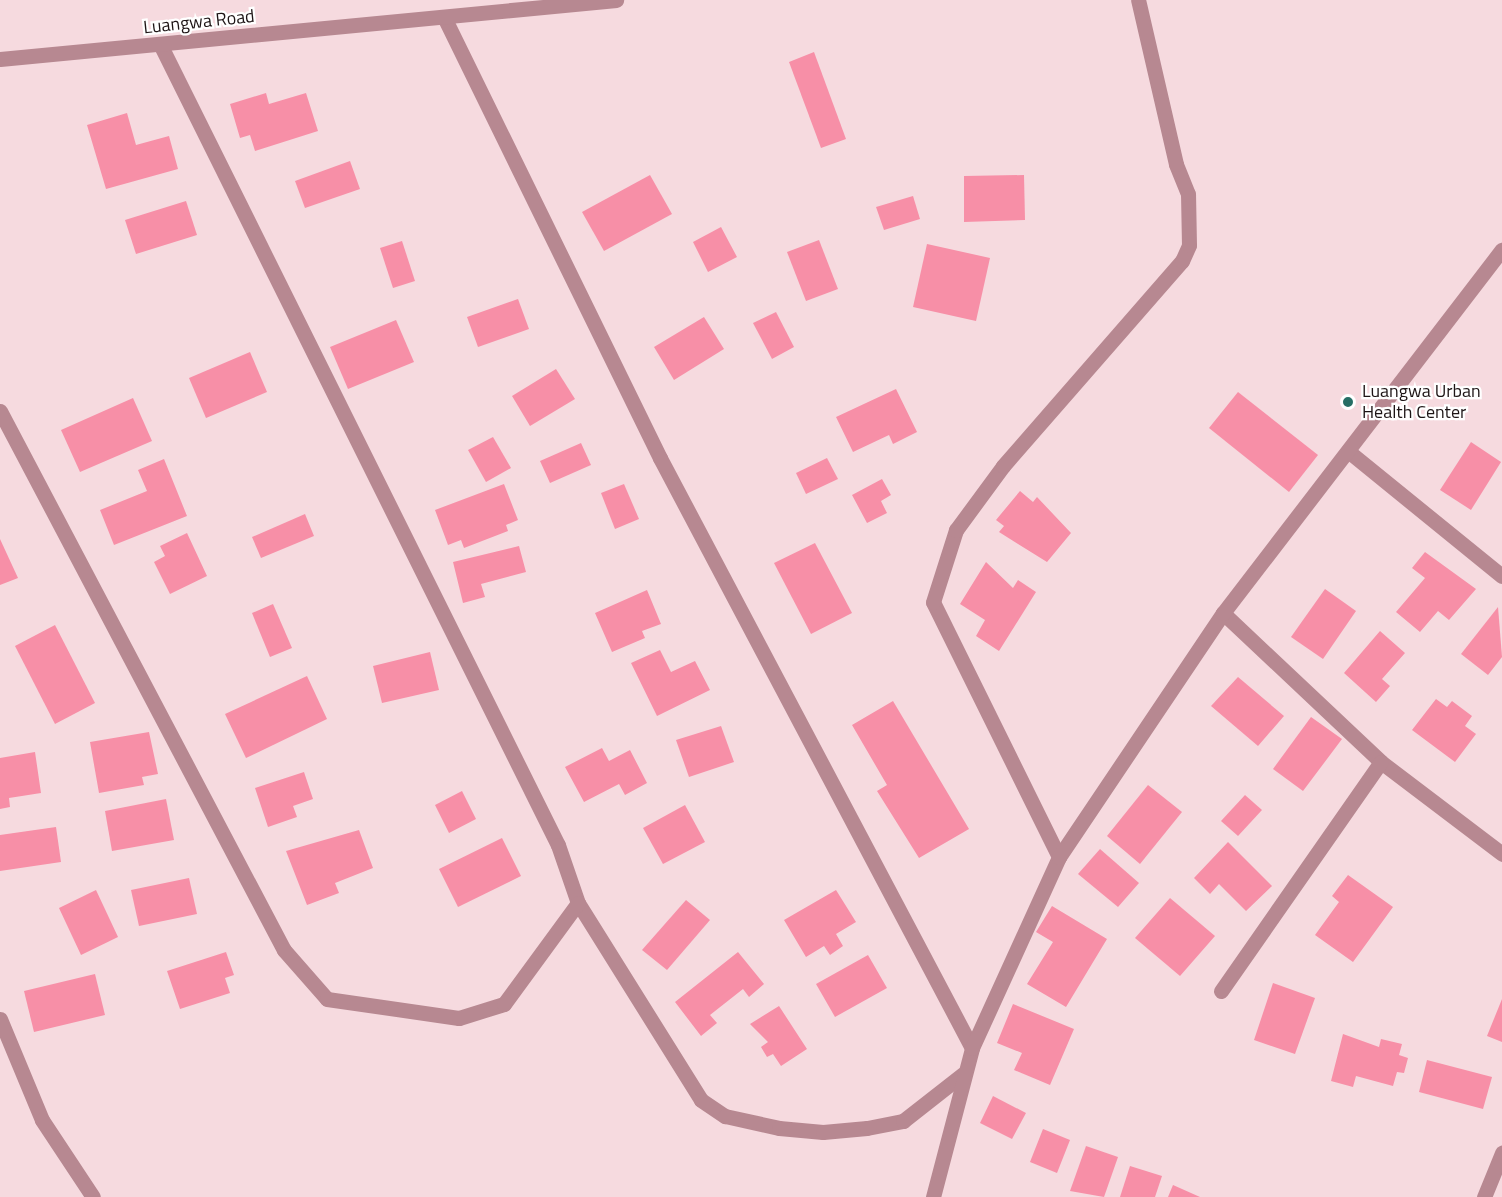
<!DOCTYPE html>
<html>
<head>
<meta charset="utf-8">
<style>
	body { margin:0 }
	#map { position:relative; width:1502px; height:1197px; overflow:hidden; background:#f6dadf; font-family:"Titillium Web",sans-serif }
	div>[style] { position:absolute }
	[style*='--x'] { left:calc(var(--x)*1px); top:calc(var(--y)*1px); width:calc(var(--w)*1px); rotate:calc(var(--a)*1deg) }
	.building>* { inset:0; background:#f78fa7 }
	.minor>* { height:15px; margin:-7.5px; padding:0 7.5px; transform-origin:7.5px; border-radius:7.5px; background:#b78891 }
	.dots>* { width:16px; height:16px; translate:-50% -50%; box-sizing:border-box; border:3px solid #fff; border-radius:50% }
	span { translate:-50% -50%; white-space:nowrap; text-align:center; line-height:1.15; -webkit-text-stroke:4.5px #fff; paint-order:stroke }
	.street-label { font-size:18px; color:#1d1415 }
	.poi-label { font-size:18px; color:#1d1415 }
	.left { translate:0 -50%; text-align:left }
</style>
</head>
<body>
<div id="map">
	<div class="building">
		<div style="clip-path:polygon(814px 52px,846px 139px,821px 148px,789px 62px)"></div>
		<div style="clip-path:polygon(266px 93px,269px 104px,306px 93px,318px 131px,255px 151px,250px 135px,240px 138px,230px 104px)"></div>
		<div style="clip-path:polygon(127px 113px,136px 145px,169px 136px,178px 169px,106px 189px,87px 125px)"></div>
		<div style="clip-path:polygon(350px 161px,360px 189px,305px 208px,295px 181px)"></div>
		<div style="clip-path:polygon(650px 175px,672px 214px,604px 251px,582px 212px)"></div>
		<div style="clip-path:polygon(1024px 175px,1025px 220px,964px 222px,964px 176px)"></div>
		<div style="clip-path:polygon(913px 196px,920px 219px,884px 230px,876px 207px)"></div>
		<div style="clip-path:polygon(186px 201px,197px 235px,136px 254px,125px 220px)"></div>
		<div style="clip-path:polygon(721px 227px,737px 257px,708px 272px,693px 242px)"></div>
		<div style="clip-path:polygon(819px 240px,838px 289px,806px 301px,787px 252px)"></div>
		<div style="clip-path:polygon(402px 241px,415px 281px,393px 288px,380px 248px)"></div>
		<div style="clip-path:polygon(927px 244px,990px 258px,976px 321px,913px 307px)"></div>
		<div style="clip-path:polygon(518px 299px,529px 329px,478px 347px,467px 317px)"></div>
		<div style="clip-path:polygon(776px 312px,794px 347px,772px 359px,753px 323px)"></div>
		<div style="clip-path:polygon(704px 317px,724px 349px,674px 380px,654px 347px)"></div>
		<div style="clip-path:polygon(396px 320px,414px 362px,348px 389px,330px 347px)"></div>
		<div style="clip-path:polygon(250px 352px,267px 392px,206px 418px,189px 378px)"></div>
		<div style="clip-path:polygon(556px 369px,575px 399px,530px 426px,512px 396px)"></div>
		<div style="clip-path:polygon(896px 389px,917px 432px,893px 444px,889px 435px,853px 452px,836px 417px)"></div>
		<div style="clip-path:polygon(1238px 392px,1318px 455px,1289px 492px,1209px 428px)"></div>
		<div style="clip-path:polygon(133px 398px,152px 441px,80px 472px,61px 430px)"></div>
		<div style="clip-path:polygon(493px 437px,511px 468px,486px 482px,468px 450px)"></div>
		<div style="clip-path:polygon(1471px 442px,1501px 462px,1471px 510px,1440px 490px)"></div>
		<div style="clip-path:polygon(581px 443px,591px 465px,550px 483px,540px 461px)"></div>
		<div style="clip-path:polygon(827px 458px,838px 479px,806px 494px,796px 473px)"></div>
		<div style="clip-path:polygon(164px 459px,187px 516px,114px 545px,100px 510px,147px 491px,138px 470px)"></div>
		<div style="clip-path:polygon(882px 479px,891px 495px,881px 501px,887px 513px,867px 523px,852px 495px)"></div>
		<div style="clip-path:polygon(504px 484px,518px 520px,506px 525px,508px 531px,464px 548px,461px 540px,448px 545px,435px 510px)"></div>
		<div style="clip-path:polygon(624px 484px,639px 519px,615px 529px,601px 493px)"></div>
		<div style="clip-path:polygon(1020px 491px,1033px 502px,1037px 497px,1071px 533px,1047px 562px,999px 532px,1004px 526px,996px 520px)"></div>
		<div style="clip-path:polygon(305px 514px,314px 536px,261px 558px,252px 537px)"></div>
		<div style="clip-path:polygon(187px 533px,207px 576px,170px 594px,154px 562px,165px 556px,160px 546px)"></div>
		<div style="clip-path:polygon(0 539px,18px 578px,0 585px)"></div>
		<div style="clip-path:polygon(815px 543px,852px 613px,811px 634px,774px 563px)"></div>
		<div style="clip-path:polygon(519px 546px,526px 572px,481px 584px,485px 597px,463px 603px,453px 562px)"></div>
		<div style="clip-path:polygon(1425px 552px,1476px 589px,1449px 620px,1438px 611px,1420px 632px,1396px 612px,1425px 578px,1412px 568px)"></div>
		<div style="clip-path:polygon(986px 562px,1013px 588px,1018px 580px,1036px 592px,999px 651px,976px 636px,985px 620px,960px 604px)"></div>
		<div style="clip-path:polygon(1325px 589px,1356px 611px,1323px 659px,1291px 637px)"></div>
		<div style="clip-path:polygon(647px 590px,661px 624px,642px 631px,645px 638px,612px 652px,595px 613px)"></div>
		<div style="clip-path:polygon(273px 604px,292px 648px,270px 657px,252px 613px)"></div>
		<div style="clip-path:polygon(1498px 607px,1502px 657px,1488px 675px,1461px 654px)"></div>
		<div style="clip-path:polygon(55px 625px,95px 703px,55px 724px,15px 646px)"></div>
		<div style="clip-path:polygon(1380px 631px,1405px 653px,1382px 679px,1390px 686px,1376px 702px,1344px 673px)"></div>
		<div style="clip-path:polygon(660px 650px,671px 672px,695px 661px,710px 690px,657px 716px,631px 663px)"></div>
		<div style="clip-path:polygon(430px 652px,439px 690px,382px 703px,373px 666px)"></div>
		<div style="clip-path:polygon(307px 676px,327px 719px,246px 758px,225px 714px)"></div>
		<div style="clip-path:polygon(1238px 677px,1284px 716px,1258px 746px,1211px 706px)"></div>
		<div style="clip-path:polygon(1436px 699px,1447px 707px,1452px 701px,1472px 716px,1465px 726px,1476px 734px,1455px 762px,1412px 730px)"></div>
		<div style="clip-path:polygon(893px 701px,969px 829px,919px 858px,877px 791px,887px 785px,852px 725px)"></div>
		<div style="clip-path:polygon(1311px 717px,1342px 739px,1303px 791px,1273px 769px)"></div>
		<div style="clip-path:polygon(721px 726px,734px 762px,689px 777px,676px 740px)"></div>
		<div style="clip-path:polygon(149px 732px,158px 774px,142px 777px,144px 785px,99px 793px,90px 742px)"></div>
		<div style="clip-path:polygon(602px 748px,609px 761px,630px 750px,647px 783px,625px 795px,619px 784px,584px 802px,565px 767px)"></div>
		<div style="clip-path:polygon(35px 752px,41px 793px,9px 798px,10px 807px,0 809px,0 758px)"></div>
		<div style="clip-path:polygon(304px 772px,313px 799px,293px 806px,297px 817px,268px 827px,255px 788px)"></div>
		<div style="clip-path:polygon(1148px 785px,1182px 812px,1140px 864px,1107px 836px)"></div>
		<div style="clip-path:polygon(462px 791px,476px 819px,449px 833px,435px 805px)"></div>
		<div style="clip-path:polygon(1245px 795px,1262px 810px,1238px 836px,1221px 821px)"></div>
		<div style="clip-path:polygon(166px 799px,174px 840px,112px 851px,105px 811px)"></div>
		<div style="clip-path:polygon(685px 805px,705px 842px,663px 864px,643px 828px)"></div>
		<div style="clip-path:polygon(56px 827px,61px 862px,0 871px,0 835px)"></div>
		<div style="clip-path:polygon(359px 830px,373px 868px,335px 883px,339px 893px,307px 905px,286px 851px)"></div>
		<div style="clip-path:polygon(502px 838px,521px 876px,458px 907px,439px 869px)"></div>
		<div style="clip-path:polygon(1228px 842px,1272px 886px,1246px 911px,1219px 884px,1210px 894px,1194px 878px)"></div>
		<div style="clip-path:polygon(1100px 849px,1139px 883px,1118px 907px,1078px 874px)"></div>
		<div style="clip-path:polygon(1348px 875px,1393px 907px,1353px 962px,1315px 935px,1339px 902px,1332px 896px)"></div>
		<div style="clip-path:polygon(189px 878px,197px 914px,139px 926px,131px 890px)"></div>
		<div style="clip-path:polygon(96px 890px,118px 937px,81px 955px,59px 908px)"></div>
		<div style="clip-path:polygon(836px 890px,856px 922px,836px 934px,843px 946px,830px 955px,824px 946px,806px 957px,784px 920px)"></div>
		<div style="clip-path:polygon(1170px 898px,1215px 936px,1180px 976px,1135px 938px)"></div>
		<div style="clip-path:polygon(686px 900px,710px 920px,667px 970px,642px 950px)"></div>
		<div style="clip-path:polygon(1052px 906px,1107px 939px,1066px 1007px,1027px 984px,1053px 942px,1036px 932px)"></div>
		<div style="clip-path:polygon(226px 952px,234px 975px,225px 978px,230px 993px,180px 1009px,167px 971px)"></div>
		<div style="clip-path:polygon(738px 952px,764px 984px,749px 997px,743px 989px,710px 1015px,717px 1023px,701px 1036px,675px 1002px)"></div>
		<div style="clip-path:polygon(868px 955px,887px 988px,835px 1017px,816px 984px)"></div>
		<div style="clip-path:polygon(95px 974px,105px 1015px,34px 1032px,24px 991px)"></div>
		<div style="clip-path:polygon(1273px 983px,1315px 998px,1295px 1054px,1254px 1040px)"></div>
		<div style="clip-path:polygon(1502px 999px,1502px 1042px,1487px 1036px)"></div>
		<div style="clip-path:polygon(1013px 1004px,1074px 1029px,1050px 1085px,1014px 1070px,1022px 1053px,997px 1043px)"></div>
		<div style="clip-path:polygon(779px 1006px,807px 1049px,781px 1066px,773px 1054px,767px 1057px,761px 1047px,768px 1042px,750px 1024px)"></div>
		<div style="clip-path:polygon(1343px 1034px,1379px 1047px,1381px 1039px,1402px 1044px,1399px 1055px,1408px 1058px,1404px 1073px,1397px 1072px,1393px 1086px,1356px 1076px,1353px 1087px,1331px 1081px)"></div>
		<div style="clip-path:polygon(1427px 1060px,1492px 1077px,1483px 1109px,1419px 1092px)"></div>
		<div style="clip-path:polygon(993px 1096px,1026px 1113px,1012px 1139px,980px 1123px)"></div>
		<div style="clip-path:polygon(1043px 1129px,1070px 1140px,1057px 1173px,1030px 1162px)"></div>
		<div style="clip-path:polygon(1086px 1146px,1118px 1157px,1104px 1197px,1070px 1191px)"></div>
		<div style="clip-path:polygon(1130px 1166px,1162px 1176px,1155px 1197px,1120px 1197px)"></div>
		<div style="clip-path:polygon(1173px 1185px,1200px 1197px,1168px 1197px)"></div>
	</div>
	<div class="minor">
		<div style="--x:444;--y:17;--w:491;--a:63.9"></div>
		<div style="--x:660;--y:458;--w:667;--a:62.13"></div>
		<div style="--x:161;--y:46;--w:892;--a:63.58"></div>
		<div style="--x:558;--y:845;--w:61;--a:71"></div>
		<div style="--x:578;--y:903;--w:232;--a:58"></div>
		<div style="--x:701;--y:1100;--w:29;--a:34"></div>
		<div style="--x:725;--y:1116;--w:55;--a:12.5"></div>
		<div style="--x:779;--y:1128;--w:44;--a:5.2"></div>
		<div style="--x:823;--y:1132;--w:44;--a:-5.2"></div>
		<div style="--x:867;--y:1128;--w:37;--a:-11"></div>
		<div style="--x:903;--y:1121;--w:76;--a:-38.1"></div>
		<div style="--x:0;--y:59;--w:619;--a:-5.47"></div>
		<div style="--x:0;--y:411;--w:609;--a:62.22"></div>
		<div style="--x:284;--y:950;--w:65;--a:48.7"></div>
		<div style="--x:327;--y:999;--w:133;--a:8.2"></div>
		<div style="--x:459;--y:1018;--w:47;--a:-17.3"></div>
		<div style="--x:504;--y:1004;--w:125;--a:-53.8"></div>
		<div style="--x:1348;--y:451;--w:198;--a:39.1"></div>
		<div style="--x:1223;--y:613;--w:217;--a:43.3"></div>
		<div style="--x:1381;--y:762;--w:152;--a:37.2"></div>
		<div style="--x:1059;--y:857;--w:284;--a:-116.3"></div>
		<div style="--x:933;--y:602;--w:76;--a:-72.3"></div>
		<div style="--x:956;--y:530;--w:79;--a:-53.7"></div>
		<div style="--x:1003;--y:466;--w:272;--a:-48.9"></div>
		<div style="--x:1182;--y:261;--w:17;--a:-66"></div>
		<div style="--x:1189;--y:245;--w:51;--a:-91.1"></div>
		<div style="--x:1188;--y:194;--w:32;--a:-112"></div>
		<div style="--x:1176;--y:164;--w:168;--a:-103"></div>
		<div style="--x:1221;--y:991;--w:279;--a:-55.1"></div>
		<div style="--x:0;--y:1019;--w:109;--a:67.4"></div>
		<div style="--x:42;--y:1120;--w:92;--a:56.5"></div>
		<div style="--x:933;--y:1197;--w:154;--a:-75.3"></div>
		<div style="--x:972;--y:1048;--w:210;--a:-65.5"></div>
		<div style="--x:1059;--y:857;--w:294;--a:-56.1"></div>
		<div style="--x:1223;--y:613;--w:458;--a:-52.5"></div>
		<div style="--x:1484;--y:1197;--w:48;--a:-67.8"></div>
	</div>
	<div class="dots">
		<div style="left:1348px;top:402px;background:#266e65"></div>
	</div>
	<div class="street-label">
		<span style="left:199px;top:22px;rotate:-6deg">Luangwa Road</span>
	</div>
	<div class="poi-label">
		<span class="left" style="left:1362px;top:402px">Luangwa Urban<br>Health Center</span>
	</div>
</div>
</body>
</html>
